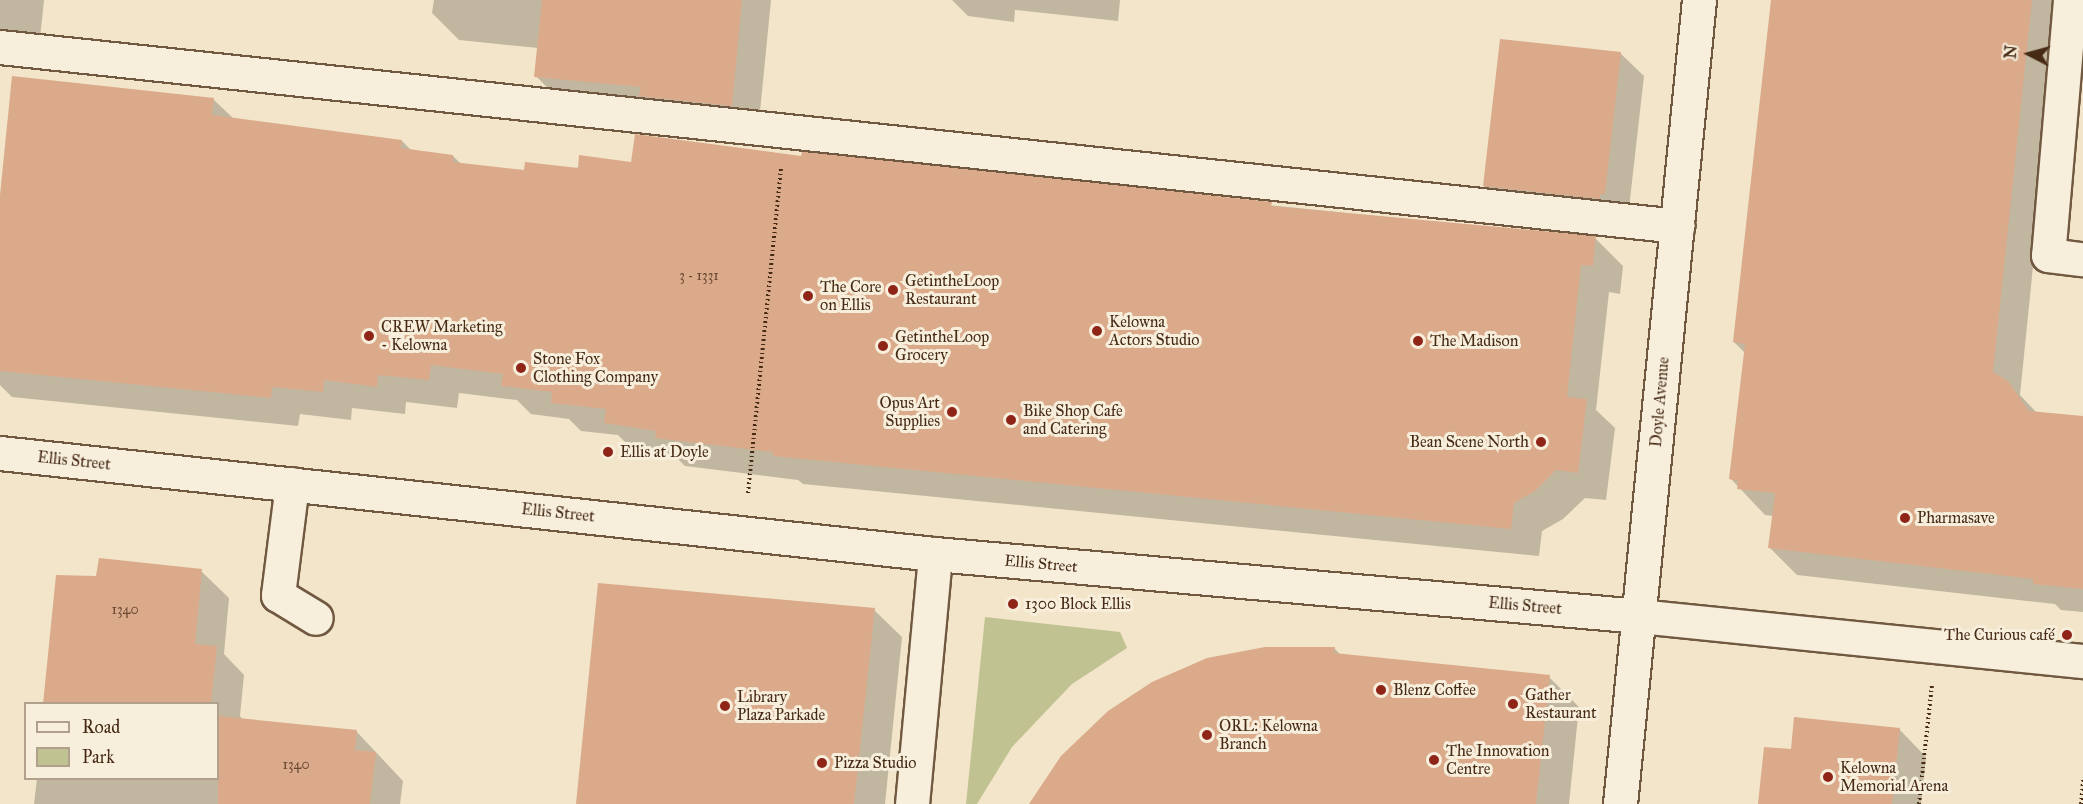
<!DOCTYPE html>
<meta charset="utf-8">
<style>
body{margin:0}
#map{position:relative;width:2083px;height:804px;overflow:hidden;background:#f2e5c9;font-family:"IM FELL Great Primer",serif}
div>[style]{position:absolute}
.green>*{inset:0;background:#c1c292}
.shadow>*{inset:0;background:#0003}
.building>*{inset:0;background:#daaa8b}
.path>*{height:4px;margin-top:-2px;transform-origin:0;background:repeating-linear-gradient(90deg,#462a14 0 1.5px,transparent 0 4.5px)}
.roads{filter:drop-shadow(2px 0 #715941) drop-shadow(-2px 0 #715941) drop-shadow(0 2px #715941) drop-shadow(0 -2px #715941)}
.minor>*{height:33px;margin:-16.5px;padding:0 16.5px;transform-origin:16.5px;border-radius:16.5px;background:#f7eedc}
.dots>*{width:16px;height:16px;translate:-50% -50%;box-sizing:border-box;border:3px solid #f7eedc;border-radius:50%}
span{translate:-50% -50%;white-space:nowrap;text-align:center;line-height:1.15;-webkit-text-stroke:6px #f7eedc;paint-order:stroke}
.number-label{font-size:14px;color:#6b4a32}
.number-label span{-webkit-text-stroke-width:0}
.poi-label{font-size:16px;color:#462a14}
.left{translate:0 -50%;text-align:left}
.right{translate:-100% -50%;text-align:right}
.street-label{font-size:16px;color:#462a14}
.legend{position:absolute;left:24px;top:702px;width:195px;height:78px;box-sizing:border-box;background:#f7eedc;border:2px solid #b0a08c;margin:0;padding:8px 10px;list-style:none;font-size:18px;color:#462a14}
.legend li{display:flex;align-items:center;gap:12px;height:30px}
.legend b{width:30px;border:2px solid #b0a08c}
.north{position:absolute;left:1999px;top:24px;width:60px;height:60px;-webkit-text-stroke:4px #f7eedc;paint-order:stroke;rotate:276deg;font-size:16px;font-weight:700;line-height:24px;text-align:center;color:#462a14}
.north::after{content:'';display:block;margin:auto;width:21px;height:27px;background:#462a14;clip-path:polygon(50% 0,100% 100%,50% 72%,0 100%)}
</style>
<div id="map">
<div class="green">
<div style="clip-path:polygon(985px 617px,1120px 632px,1127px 648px,1072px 684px,1012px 747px,977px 804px,966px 804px)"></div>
</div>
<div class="shadow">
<div style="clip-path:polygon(0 0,44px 0,39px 48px,0 44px)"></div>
<div style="clip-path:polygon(434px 0,771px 0,758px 132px,562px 103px,536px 76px,538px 48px,459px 40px,432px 13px)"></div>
<div style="clip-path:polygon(952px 0,1120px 0,1118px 21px,1015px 10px,1014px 22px,968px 16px)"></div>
<div style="clip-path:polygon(1772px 0,2060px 0,2020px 395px,2037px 413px,2083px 417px,2083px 612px,2061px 610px,2055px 604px,1797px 575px,1770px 548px,1774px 516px,1765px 515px,1731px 479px,1745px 353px,1734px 342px)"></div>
<div style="clip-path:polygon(1620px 53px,1644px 76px,1628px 217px,1507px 209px,1484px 186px)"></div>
<div style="clip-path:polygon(213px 99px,234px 119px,402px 141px,412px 151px,453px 156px,461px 164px,526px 172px,632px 163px,803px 158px,1595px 238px,1623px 266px,1620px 294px,1609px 292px,1596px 410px,1615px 428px,1606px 500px,1585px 498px,1563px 519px,1542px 531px,1539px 556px,803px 484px,798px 480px,685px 466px,676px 457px,634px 451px,618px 435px,581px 431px,569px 419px,531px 414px,517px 400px,459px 393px,457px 408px,406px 402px,405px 414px,352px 408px,351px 420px,300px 414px,298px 426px,12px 397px,0 385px,0 209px)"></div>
<div style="clip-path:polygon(201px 571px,229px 598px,224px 654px,244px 675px,240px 716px,243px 720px,356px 731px,403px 781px,400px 804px,34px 804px,37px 778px,218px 778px,218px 704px,44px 704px,97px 578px)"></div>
<div style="clip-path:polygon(874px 610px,902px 637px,885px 804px,577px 804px)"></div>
<div style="clip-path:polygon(1334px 648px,1341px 655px,1549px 677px,1579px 707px,1569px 804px,1031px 804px)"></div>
<div style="clip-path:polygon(1899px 729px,1926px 757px,1921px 804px,1760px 804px,1792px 751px)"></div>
</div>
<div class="building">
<div style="clip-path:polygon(542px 0,742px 0,732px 106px,639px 96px,641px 87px,534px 77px)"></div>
<div style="clip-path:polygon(1771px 0,2032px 0,1993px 372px,2008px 381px,2029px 411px,2083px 416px,2083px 589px,2033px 584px,2033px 579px,1768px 548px,1775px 493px,1737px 489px,1738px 481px,1729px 479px,1745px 344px,1733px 342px)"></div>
<div style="clip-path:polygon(1500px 39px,1621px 52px,1605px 194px,1600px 194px,1600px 199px,1483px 186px)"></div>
<div style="clip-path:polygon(12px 76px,214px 98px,212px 115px,402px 140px,401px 148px,453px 155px,453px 162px,524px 170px,525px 162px,578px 168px,579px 155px,631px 162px,635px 134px,801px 156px,802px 152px,811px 152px,1272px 202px,1271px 206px,1596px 236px,1593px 266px,1581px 265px,1567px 397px,1587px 399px,1578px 473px,1556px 470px,1535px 491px,1514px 503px,1511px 529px,773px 456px,773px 452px,655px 438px,656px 431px,604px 423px,606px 409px,551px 403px,552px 392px,501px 386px,503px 374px,431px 365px,429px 380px,378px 375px,377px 387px,324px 380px,323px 392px,272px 387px,271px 398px,0 371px,0 195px)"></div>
<div style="clip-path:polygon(99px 558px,202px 569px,195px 644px,217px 646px,211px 704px,43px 704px,56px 575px,96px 576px)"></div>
<div style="clip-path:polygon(598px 583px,875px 608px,854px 804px,576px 804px)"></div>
<div style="clip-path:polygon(1265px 647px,1335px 647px,1334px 653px,1550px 675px,1536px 804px,1029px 804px,1061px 756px,1108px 711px,1152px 682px,1207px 658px)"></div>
<div style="clip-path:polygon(218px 716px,357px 730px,355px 750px,376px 752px,370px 804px,218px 804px)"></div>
<div style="clip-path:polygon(1794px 717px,1900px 728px,1892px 804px,1758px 804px,1764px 747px,1791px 749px)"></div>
</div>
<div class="path">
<div style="left:748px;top:493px;width:326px;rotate:-84.2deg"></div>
<div style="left:1919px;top:804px;width:120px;rotate:-83.8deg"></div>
<div style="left:2081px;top:804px;width:24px;rotate:-85deg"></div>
</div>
<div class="roads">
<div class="minor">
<div style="left:2070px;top:0;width:256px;rotate:94.9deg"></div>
<div style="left:2048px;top:255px;width:35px;rotate:7deg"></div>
<div style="left:0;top:47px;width:1687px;rotate:6.09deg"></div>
<div style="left:0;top:453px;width:940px;rotate:6.17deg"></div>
<div style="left:935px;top:554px;width:707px;rotate:5.03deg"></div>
<div style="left:1639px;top:616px;width:446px;rotate:5.8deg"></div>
<div style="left:292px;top:484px;width:112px;rotate:97.2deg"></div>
<div style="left:278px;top:595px;width:44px;rotate:31.2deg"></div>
<div style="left:912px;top:804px;width:251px;rotate:-84.7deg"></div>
<div style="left:1620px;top:804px;width:808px;rotate:-84.39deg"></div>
</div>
</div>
<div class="dots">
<div style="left:893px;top:290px;background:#8f2418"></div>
<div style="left:808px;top:296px;background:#8f2418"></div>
<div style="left:1097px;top:331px;background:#8f2418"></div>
<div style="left:369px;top:336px;background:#8f2418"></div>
<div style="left:1418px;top:341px;background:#8f2418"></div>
<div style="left:883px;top:346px;background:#8f2418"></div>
<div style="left:521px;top:368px;background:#8f2418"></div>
<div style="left:952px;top:412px;background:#8f2418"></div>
<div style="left:1011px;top:420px;background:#8f2418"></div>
<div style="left:1541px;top:442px;background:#8f2418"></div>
<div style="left:608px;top:452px;background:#8f2418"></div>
<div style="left:1905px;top:518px;background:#8f2418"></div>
<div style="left:1013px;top:604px;background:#8f2418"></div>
<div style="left:2067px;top:635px;background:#8f2418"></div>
<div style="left:1381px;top:690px;background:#8f2418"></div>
<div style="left:1513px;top:704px;background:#8f2418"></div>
<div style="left:725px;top:706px;background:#8f2418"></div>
<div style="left:1207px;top:735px;background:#8f2418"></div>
<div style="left:1434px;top:760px;background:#8f2418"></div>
<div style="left:822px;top:763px;background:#8f2418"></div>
<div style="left:1828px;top:777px;background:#8f2418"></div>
</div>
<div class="number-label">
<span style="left:699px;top:276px">3 - 1331</span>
<span style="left:125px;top:610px">1340</span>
<span style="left:296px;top:765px">1340</span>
</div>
<div class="poi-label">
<span class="left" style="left:905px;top:290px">GetintheLoop<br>Restaurant</span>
<span class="left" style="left:820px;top:296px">The Core<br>on Ellis</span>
<span class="left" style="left:1109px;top:331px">Kelowna<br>Actors Studio</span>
<span class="left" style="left:381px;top:336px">CREW Marketing<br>- Kelowna</span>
<span class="left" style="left:895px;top:346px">GetintheLoop<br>Grocery</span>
<span class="left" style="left:1430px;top:341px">The Madison</span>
<span class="left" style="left:533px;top:368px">Stone Fox<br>Clothing Company</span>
<span class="right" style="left:940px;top:412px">Opus Art<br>Supplies</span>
<span class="left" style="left:1023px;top:420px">Bike Shop Cafe<br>and Catering</span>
<span class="right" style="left:1529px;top:442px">Bean Scene North</span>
<span class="left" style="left:620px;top:452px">Ellis at Doyle</span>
<span class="left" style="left:1917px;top:518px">Pharmasave</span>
<span class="left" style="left:1025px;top:604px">1300 Block Ellis</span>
<span class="right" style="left:2055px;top:635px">The Curious café</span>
<span class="left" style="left:1393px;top:690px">Blenz Coffee</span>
<span class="left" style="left:1525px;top:704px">Gather<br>Restaurant</span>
<span class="left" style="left:737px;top:706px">Library<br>Plaza Parkade</span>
<span class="left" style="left:1219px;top:735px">ORL: Kelowna<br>Branch</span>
<span class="left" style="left:1446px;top:760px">The Innovation<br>Centre</span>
<span class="left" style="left:834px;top:763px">Pizza Studio</span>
<span class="left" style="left:1840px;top:777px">Kelowna<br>Memorial Arena</span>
</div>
<div class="street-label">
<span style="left:1660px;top:402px;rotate:-85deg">Doyle Avenue</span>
<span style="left:74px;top:461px;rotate:6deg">Ellis Street</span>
<span style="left:558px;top:513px;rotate:6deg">Ellis Street</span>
<span style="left:1041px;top:564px;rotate:5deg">Ellis Street</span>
<span style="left:1525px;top:606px;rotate:5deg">Ellis Street</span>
</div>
<ul class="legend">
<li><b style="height:8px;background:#f7eedc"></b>Road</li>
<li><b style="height:16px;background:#c1c292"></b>Park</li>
</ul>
<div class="north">N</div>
</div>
